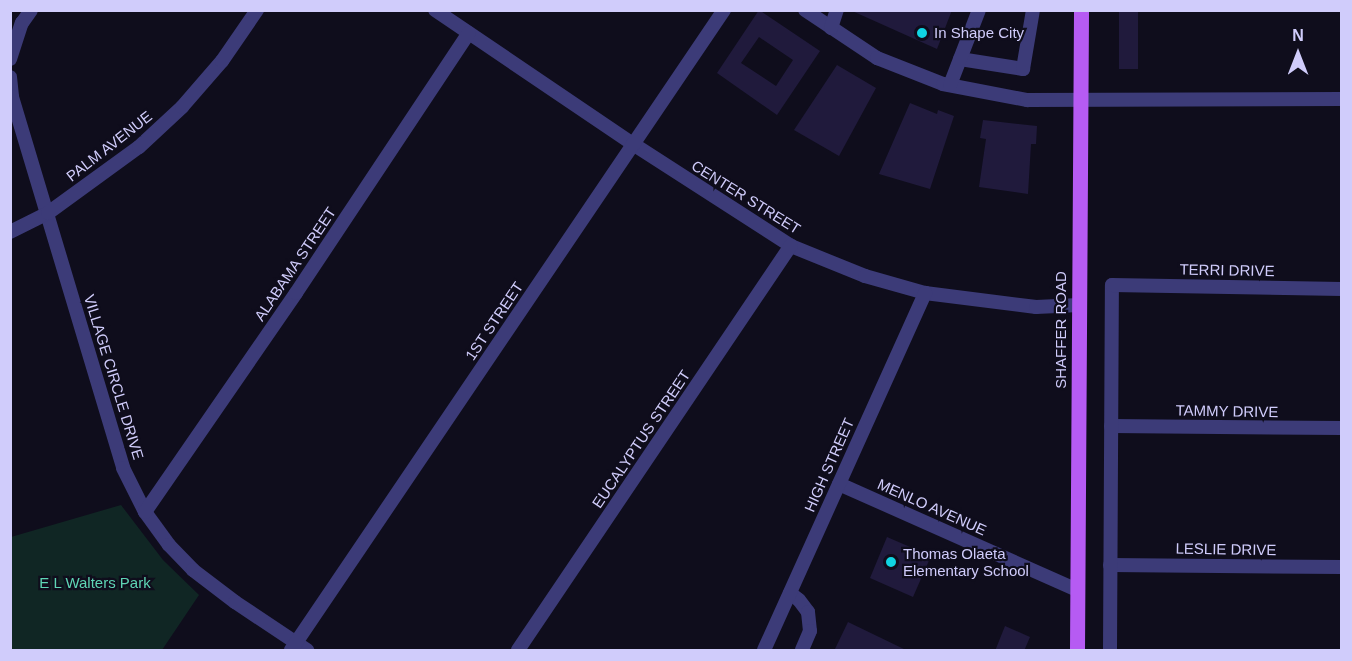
<!DOCTYPE html>
<style>
body{margin:0}
#map{position:relative;width:1352px;height:661px;overflow:hidden;background:#0f0d1c;font-family:Helvetica,sans-serif}
div>[style]{position:absolute}
.green>*{inset:0;background:#102624}
.building>*{inset:0;background:#201a3c}
.minor>*{height:14px;margin:-7px;padding:0 7px;transform-origin:7px;border-radius:7px;background:#3c3b78}
.major>*{height:15px;margin:-7.5px;padding:0 7.5px;transform-origin:7.5px;border-radius:7.5px;background:#b65bf3}
.dots>*{width:16px;height:16px;translate:-50% -50%;box-sizing:border-box;border:3px solid #0f0d1c;border-radius:50%}
span{translate:-50% -50%;white-space:nowrap;text-align:center;line-height:1.15;-webkit-text-stroke:4.5px #0f0d1c;paint-order:stroke}
.poi-label{font-size:15px;color:#d0ccfb}
.left{translate:0 -50%;text-align:left}
.street-label{font-size:15px;color:#d0ccfb}
.park-label{font-size:15px;color:#5ed5b4}
.frame{position:absolute;inset:0;border:12px solid #d0ccfb;pointer-events:none}
.north{position:absolute;left:1268px;top:24px;width:60px;height:60px;-webkit-text-stroke:4px #0f0d1c;paint-order:stroke;rotate:0deg;font-size:16px;font-weight:700;line-height:24px;text-align:center;color:#d0ccfb}
.north::after{content:'';display:block;margin:auto;width:21px;height:27px;background:#d0ccfb;clip-path:polygon(50% 0,100% 100%,50% 72%,0 100%)}
</style>
<div id="map">
<div class="green">
<div style="clip-path:polygon(121px 505px,163px 560px,199px 595px,162px 650px,11px 650px,11px 537px)"></div>
</div>
<div class="building">
<div style="clip-path:polygon(evenodd,759px 10px,820px 51px,777px 115px,717px 73px,759px 10px,759px 37px,793px 60px,776px 86px,741px 63px,759px 37px)"></div>
<div style="clip-path:polygon(850px 10px,952px 10px,937px 49px)"></div>
<div style="clip-path:polygon(1119px 10px,1138px 10px,1138px 69px,1119px 69px)"></div>
<div style="clip-path:polygon(837px 65px,876px 88px,839px 156px,794px 130px)"></div>
<div style="clip-path:polygon(910px 103px,937px 114px,938px 110px,954px 116px,930px 189px,879px 174px)"></div>
<div style="clip-path:polygon(983px 120px,1037px 126px,1036px 144px,1031px 144px,1028px 194px,979px 187px,986px 139px,980px 138px)"></div>
<div style="clip-path:polygon(887px 537px,931px 556px,913px 597px,870px 578px)"></div>
<div style="clip-path:polygon(848px 622px,908px 651px,834px 651px)"></div>
<div style="clip-path:polygon(1005px 626px,1030px 637px,1024px 651px,995px 651px)"></div>
</div>
<div class="minor">
<div style="left:435px;top:10px;width:239px;rotate:34.1deg"></div>
<div style="left:633px;top:144px;width:188px;rotate:32.8deg"></div>
<div style="left:791px;top:246px;width:80px;rotate:22.1deg"></div>
<div style="left:865px;top:276px;width:62px;rotate:15.8deg"></div>
<div style="left:925px;top:293px;width:112px;rotate:7.2deg"></div>
<div style="left:1036px;top:307px;width:43px;rotate:-2.7deg"></div>
<div style="left:805px;top:10px;width:87px;rotate:33.7deg"></div>
<div style="left:877px;top:58px;width:71px;rotate:21.5deg"></div>
<div style="left:943px;top:84px;width:86px;rotate:10.8deg"></div>
<div style="left:1027px;top:100px;width:315px;rotate:-0.2deg"></div>
<div style="left:831px;top:28px;width:19px;rotate:-72deg"></div>
<div style="left:10px;top:59px;width:38px;rotate:-72deg"></div>
<div style="left:22px;top:23px;width:16px;rotate:-55deg"></div>
<div style="left:960px;top:59px;width:64px;rotate:9deg"></div>
<div style="left:1023px;top:69px;width:60px;rotate:-80.4deg"></div>
<div style="left:10px;top:77px;width:20px;rotate:84deg"></div>
<div style="left:12px;top:97px;width:387px;rotate:73.3deg"></div>
<div style="left:123px;top:468px;width:49px;rotate:63.4deg"></div>
<div style="left:145px;top:512px;width:41px;rotate:54deg"></div>
<div style="left:169px;top:545px;width:35px;rotate:46deg"></div>
<div style="left:193px;top:570px;width:53px;rotate:37.3deg"></div>
<div style="left:235px;top:602px;width:87px;rotate:33.7deg"></div>
<div style="left:950px;top:85px;width:80px;rotate:-68.9deg"></div>
<div style="left:10px;top:232px;width:42px;rotate:-26.6deg"></div>
<div style="left:48px;top:213px;width:112px;rotate:-36deg"></div>
<div style="left:139px;top:147px;width:59px;rotate:-42.9deg"></div>
<div style="left:182px;top:107px;width:61px;rotate:-49deg"></div>
<div style="left:222px;top:61px;width:62px;rotate:-55.5deg"></div>
<div style="left:1111px;top:426px;width:231px;rotate:0.5deg"></div>
<div style="left:839px;top:484px;width:261px;rotate:24deg"></div>
<div style="left:145px;top:512px;width:266px;rotate:-55.4deg"></div>
<div style="left:296px;top:293px;width:312px;rotate:-56.4deg"></div>
<div style="left:1110px;top:565px;width:232px;rotate:0.5deg"></div>
<div style="left:790px;top:593px;width:11px;rotate:38deg"></div>
<div style="left:799px;top:600px;width:15px;rotate:53deg"></div>
<div style="left:808px;top:612px;width:19px;rotate:84deg"></div>
<div style="left:810px;top:631px;width:21px;rotate:113deg"></div>
<div style="left:291px;top:650px;width:773px;rotate:-55.92deg"></div>
<div style="left:518px;top:650px;width:488px;rotate:-56deg"></div>
<div style="left:764px;top:650px;width:392px;rotate:-65.7deg"></div>
<div style="left:1110px;top:650px;width:365px;rotate:-89.7deg"></div>
<div style="left:1112px;top:285px;width:230px;rotate:1deg"></div>
</div>
<div class="major">
<div style="left:1077px;top:650px;width:640px;rotate:-89.64deg"></div>
</div>
<div class="dots">
<div style="left:922px;top:33px;background:#10d4e3"></div>
<div style="left:891px;top:562px;background:#10d4e3"></div>
</div>
<div class="poi-label">
<span class="left" style="left:934px;top:33px">In Shape City</span>
<span class="left" style="left:903px;top:562px">Thomas Olaeta<br>Elementary School</span>
</div>
<div class="street-label">
<span style="left:109px;top:146px;rotate:-38deg">PALM AVENUE</span>
<span style="left:746px;top:197px;rotate:32deg">CENTER STREET</span>
<span style="left:295px;top:264px;rotate:-56deg">ALABAMA STREET</span>
<span style="left:1227px;top:270px;rotate:1deg">TERRI DRIVE</span>
<span style="left:494px;top:321px;rotate:-56deg">1ST STREET</span>
<span style="left:1061px;top:330px;rotate:-90deg">SHAFFER ROAD</span>
<span style="left:114px;top:377px;rotate:73deg">VILLAGE CIRCLE DRIVE</span>
<span style="left:1227px;top:411px;rotate:1deg">TAMMY DRIVE</span>
<span style="left:641px;top:439px;rotate:-56deg">EUCALYPTUS STREET</span>
<span style="left:829px;top:465px;rotate:-66deg">HIGH STREET</span>
<span style="left:932px;top:507px;rotate:24deg">MENLO AVENUE</span>
<span style="left:1226px;top:549px;rotate:1deg">LESLIE DRIVE</span>
</div>
<div class="park-label">
<span style="left:95px;top:583px">E L Walters Park</span>
</div>
<div class="frame"></div>
<div class="north">N</div>
</div>
